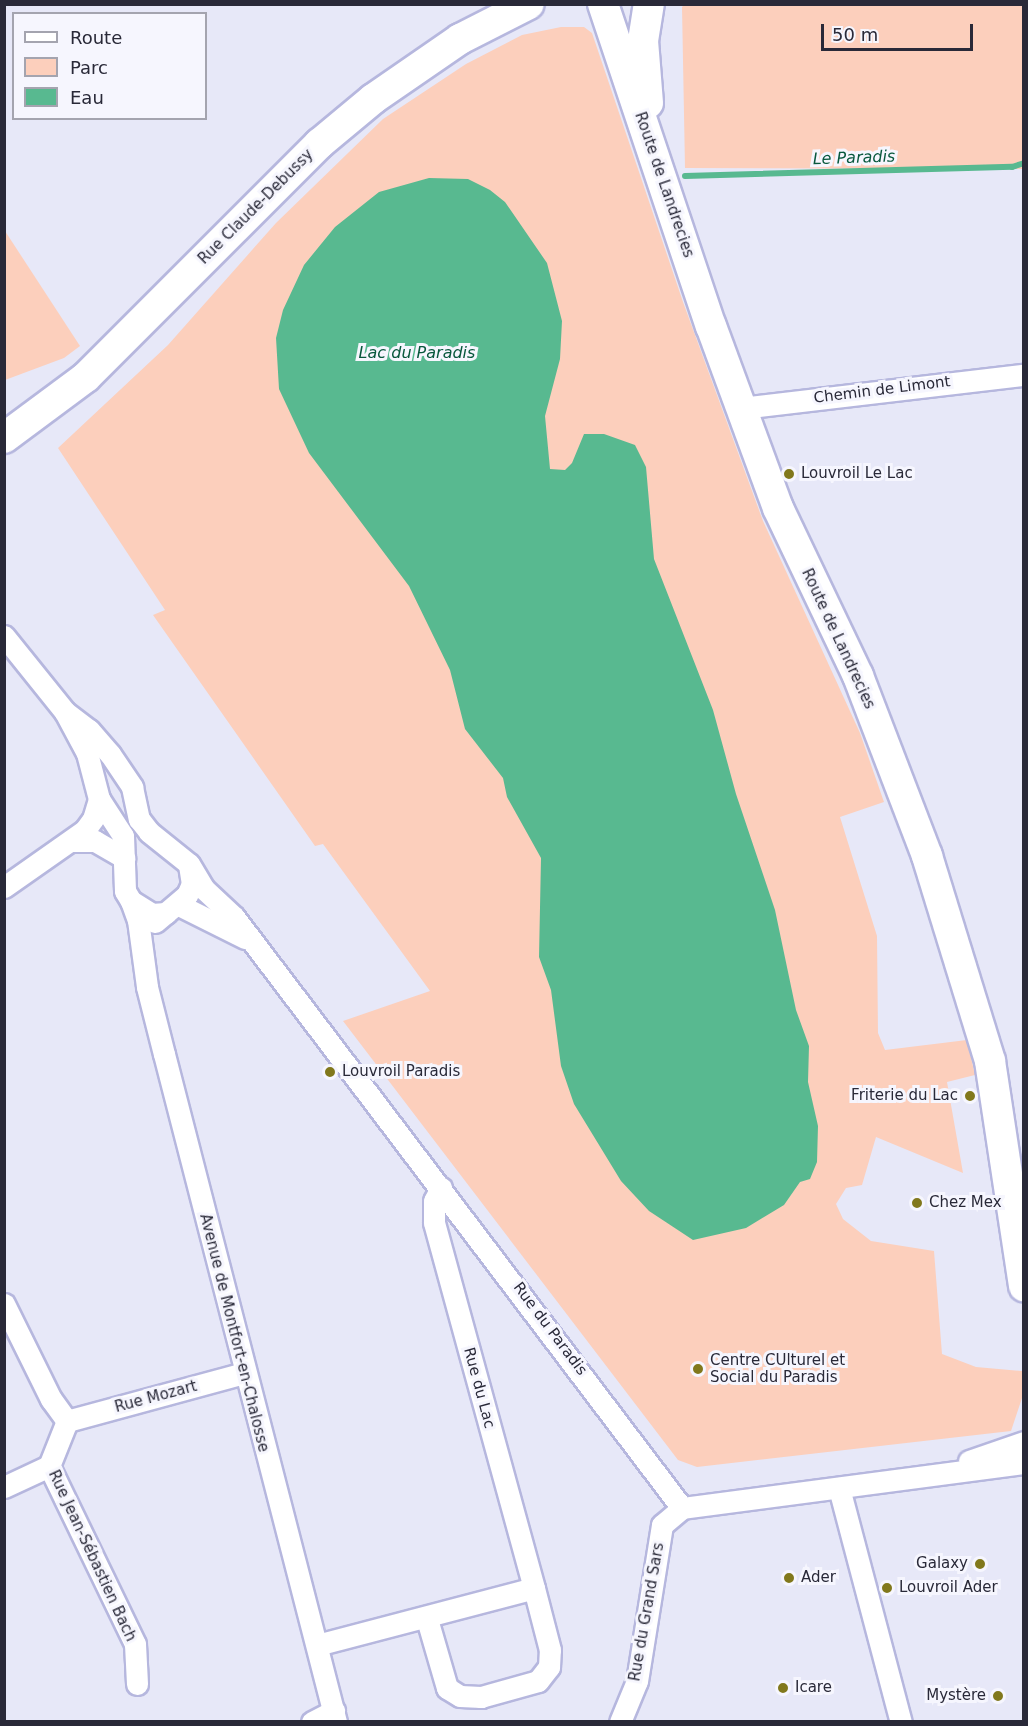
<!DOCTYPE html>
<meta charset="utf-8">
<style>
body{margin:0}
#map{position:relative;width:1028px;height:1726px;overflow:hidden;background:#e7e8f8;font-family:"DejaVu Sans",sans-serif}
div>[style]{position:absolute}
.green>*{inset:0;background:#fccfbc}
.water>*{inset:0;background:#58b990}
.stream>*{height:6px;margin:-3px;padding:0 3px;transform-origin:3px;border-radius:3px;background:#58b990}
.roads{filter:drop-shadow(2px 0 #b6b7de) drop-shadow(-2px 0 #b6b7de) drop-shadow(0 2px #b6b7de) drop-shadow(0 -2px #b6b7de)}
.street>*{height:21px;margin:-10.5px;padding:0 10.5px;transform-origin:10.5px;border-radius:10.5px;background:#fff}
.secondary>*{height:30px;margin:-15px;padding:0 15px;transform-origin:15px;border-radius:15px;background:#fff}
.dots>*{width:16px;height:16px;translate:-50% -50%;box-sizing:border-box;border:3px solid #f6f6fe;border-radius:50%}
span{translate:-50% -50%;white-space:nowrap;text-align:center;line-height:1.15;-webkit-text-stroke:6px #f6f6fe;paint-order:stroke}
.street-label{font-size:15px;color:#292938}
.poi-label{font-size:15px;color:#292938}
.left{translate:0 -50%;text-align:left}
.right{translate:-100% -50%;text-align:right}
.water-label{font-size:16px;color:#08583d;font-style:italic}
.frame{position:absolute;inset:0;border:6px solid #292938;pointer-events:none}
.legend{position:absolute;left:12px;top:12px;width:195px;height:108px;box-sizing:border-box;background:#f6f6fe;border:2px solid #a4a4af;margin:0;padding:8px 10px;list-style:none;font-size:18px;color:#292938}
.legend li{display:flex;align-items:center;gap:12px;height:30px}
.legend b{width:30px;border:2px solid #a4a4af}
.scale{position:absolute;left:821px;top:24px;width:152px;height:27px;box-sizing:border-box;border:3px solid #292938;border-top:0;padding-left:8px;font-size:18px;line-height:21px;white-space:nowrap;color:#292938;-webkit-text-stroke:4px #f6f6fe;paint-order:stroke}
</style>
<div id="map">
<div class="green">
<div style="clip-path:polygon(685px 4px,1023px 5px,1023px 169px,685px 168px,682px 7px)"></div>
<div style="clip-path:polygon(561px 27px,584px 27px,592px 33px,683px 302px,763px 521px,860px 733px,884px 802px,840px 817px,877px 936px,878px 1033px,885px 1050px,967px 1040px,975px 1075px,947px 1082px,963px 1173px,876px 1137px,862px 1185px,846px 1188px,836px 1204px,843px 1219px,871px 1241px,934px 1251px,942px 1354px,976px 1367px,1022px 1371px,1023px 1395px,1011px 1431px,697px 1467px,678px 1460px,343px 1021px,430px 991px,323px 844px,315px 846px,153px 615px,165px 610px,58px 448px,168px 345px,276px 223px,383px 119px,466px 64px,522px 35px)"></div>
<div style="clip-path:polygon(5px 231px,80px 346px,64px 358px,5px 380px)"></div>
</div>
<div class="water">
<div style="clip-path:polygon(429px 178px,468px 179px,490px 190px,505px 202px,547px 263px,562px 321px,560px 359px,545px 416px,550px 469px,565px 470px,572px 463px,584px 434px,604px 434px,635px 445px,646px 467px,654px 559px,713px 710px,736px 794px,775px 910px,796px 1010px,809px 1046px,808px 1082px,818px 1126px,817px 1162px,810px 1179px,800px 1182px,784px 1205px,746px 1228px,693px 1240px,649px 1211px,621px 1181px,574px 1104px,561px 1066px,551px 990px,539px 957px,541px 858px,507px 797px,503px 778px,465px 729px,450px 670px,409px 586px,309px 453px,279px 389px,276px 338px,283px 310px,304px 265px,335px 227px,379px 192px)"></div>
</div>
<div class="stream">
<div style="left:685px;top:176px;width:327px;rotate:-1.6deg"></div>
<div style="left:1012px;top:167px;width:13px;rotate:-18deg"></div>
</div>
<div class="roads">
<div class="street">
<div style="left:741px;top:408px;width:285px;rotate:-6.7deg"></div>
<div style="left:4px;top:636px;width:97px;rotate:51.2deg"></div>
<div style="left:65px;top:712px;width:47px;rotate:61.8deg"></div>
<div style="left:87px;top:753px;width:48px;rotate:75.4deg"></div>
<div style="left:99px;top:799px;width:44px;rotate:57deg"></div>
<div style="left:123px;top:836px;width:55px;rotate:87.9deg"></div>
<div style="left:125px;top:891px;width:12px;rotate:59deg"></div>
<div style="left:131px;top:901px;width:25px;rotate:32deg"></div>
<div style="left:152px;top:914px;width:14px;rotate:-4deg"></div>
<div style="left:65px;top:712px;width:30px;rotate:37deg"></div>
<div style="left:89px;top:730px;width:32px;rotate:49deg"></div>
<div style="left:110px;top:754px;width:40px;rotate:56deg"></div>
<div style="left:132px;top:787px;width:33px;rotate:78deg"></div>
<div style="left:139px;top:819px;width:16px;rotate:52deg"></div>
<div style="left:149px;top:832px;width:51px;rotate:38.7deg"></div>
<div style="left:189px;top:864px;width:29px;rotate:59deg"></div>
<div style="left:204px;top:889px;width:41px;rotate:43deg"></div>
<div style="left:234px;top:917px;width:742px;rotate:52.84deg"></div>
<div style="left:73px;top:841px;width:22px"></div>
<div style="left:95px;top:841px;width:34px;rotate:30deg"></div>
<div style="left:4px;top:887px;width:99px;rotate:-35.1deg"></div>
<div style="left:85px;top:830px;width:14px;rotate:-54deg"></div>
<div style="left:93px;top:819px;width:21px;rotate:-73deg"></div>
<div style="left:131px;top:901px;width:20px;rotate:70deg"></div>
<div style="left:138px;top:920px;width:68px;rotate:82.3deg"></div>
<div style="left:147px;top:987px;width:69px;rotate:75.8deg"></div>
<div style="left:164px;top:1054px;width:690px;rotate:75.56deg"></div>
<div style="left:179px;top:905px;width:74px;rotate:26.6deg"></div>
<div style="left:155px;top:922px;width:42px;rotate:-40.2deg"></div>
<div style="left:187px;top:895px;width:12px;rotate:-66deg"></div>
<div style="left:192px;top:884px;width:19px;rotate:-99deg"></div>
<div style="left:4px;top:1304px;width:106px;rotate:63.7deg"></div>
<div style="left:51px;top:1399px;width:27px;rotate:54deg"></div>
<div style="left:67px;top:1421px;width:48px;rotate:111.8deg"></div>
<div style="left:49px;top:1466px;width:198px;rotate:64.2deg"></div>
<div style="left:135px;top:1644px;width:40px;rotate:87.1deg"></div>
<div style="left:67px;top:1421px;width:183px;rotate:-15.2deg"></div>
<div style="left:969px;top:1461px;width:58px;rotate:-19.1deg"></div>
<div style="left:4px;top:1487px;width:50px;rotate:-25deg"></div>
<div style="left:839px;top:1488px;width:242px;rotate:75.2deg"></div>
<div style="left:682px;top:1508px;width:345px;rotate:-7.5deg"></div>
<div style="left:427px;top:1619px;width:72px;rotate:73.8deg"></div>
<div style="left:447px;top:1688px;width:15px;rotate:32deg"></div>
<div style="left:460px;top:1696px;width:21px;rotate:3deg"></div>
<div style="left:481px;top:1697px;width:59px;rotate:-15.7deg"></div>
<div style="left:538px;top:1681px;width:18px;rotate:-52deg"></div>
<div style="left:549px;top:1667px;width:17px;rotate:-87deg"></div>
<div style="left:550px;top:1650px;width:64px;rotate:-104.5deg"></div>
<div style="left:534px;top:1588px;width:379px;rotate:-105.3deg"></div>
<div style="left:434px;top:1222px;width:21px;rotate:-90deg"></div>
<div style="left:434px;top:1201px;width:15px;rotate:-62deg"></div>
<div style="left:317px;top:1645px;width:224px;rotate:-14.7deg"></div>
<div style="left:312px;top:1722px;width:25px;rotate:-27deg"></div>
<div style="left:620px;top:1722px;width:44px;rotate:-67.5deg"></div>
<div style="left:637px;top:1681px;width:158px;rotate:-80.9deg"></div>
<div style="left:662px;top:1525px;width:26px;rotate:-40deg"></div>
</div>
<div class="secondary">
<div style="left:603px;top:4px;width:340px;rotate:71.5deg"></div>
<div style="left:711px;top:326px;width:194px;rotate:69.8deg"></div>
<div style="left:778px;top:508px;width:186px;rotate:64.5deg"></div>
<div style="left:858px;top:676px;width:193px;rotate:69deg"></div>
<div style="left:927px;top:856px;width:214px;rotate:72.9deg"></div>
<div style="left:990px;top:1061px;width:228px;rotate:81.4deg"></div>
<div style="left:648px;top:103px;width:62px;rotate:-94.6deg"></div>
<div style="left:643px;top:41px;width:37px;rotate:-81deg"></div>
<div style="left:4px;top:438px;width:102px;rotate:-36.6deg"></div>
<div style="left:86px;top:377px;width:330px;rotate:-45deg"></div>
<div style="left:319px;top:144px;width:70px;rotate:-39.8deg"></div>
<div style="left:373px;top:99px;width:106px;rotate:-34.6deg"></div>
<div style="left:460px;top:39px;width:77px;rotate:-26.9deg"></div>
</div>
</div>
<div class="dots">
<div style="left:789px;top:474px;background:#81781c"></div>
<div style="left:330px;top:1072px;background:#81781c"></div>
<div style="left:970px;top:1096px;background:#81781c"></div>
<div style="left:917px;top:1203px;background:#81781c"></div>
<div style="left:698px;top:1369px;background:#81781c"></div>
<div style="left:980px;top:1564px;background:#81781c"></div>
<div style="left:789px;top:1578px;background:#81781c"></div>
<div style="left:887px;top:1588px;background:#81781c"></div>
<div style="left:783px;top:1688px;background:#81781c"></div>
<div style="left:998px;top:1696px;background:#81781c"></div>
</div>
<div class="street-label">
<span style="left:664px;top:185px;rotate:71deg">Route de Landrecies</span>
<span style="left:256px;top:207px;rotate:-45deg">Rue Claude-Debussy</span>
<span style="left:882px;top:390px;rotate:-7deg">Chemin de Limont</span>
<span style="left:838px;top:639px;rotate:65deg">Route de Landrecies</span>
<span style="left:550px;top:1329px;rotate:53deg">Rue du Paradis</span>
<span style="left:234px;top:1333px;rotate:76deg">Avenue de Montfort-en-Chalosse</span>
<span style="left:479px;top:1388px;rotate:75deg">Rue du Lac</span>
<span style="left:156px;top:1397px;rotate:-15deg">Rue Mozart</span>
<span style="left:92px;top:1556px;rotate:65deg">Rue Jean-Sébastien Bach</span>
<span style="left:647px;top:1612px;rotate:-80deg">Rue du Grand Sars</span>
</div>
<div class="poi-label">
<span class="left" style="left:801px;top:474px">Louvroil Le Lac</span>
<span class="left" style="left:342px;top:1072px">Louvroil Paradis</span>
<span class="right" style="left:958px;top:1096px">Friterie du Lac</span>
<span class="left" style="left:929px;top:1203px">Chez Mex</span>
<span class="left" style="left:710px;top:1369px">Centre CUlturel et<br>Social du Paradis</span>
<span class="right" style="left:968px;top:1564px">Galaxy</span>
<span class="left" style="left:801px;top:1578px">Ader</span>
<span class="left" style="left:899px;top:1588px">Louvroil Ader</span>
<span class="left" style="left:795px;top:1688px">Icare</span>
<span class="right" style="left:986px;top:1696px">Mystère</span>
</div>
<div class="water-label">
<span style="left:854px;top:158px;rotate:-2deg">Le Paradis</span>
<span style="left:417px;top:353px">Lac du Paradis</span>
</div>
<div class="frame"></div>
<ul class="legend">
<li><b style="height:8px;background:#fff"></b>Route</li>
<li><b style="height:16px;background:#fccfbc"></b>Parc</li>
<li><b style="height:16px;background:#58b990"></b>Eau</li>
</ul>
<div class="scale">50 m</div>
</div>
